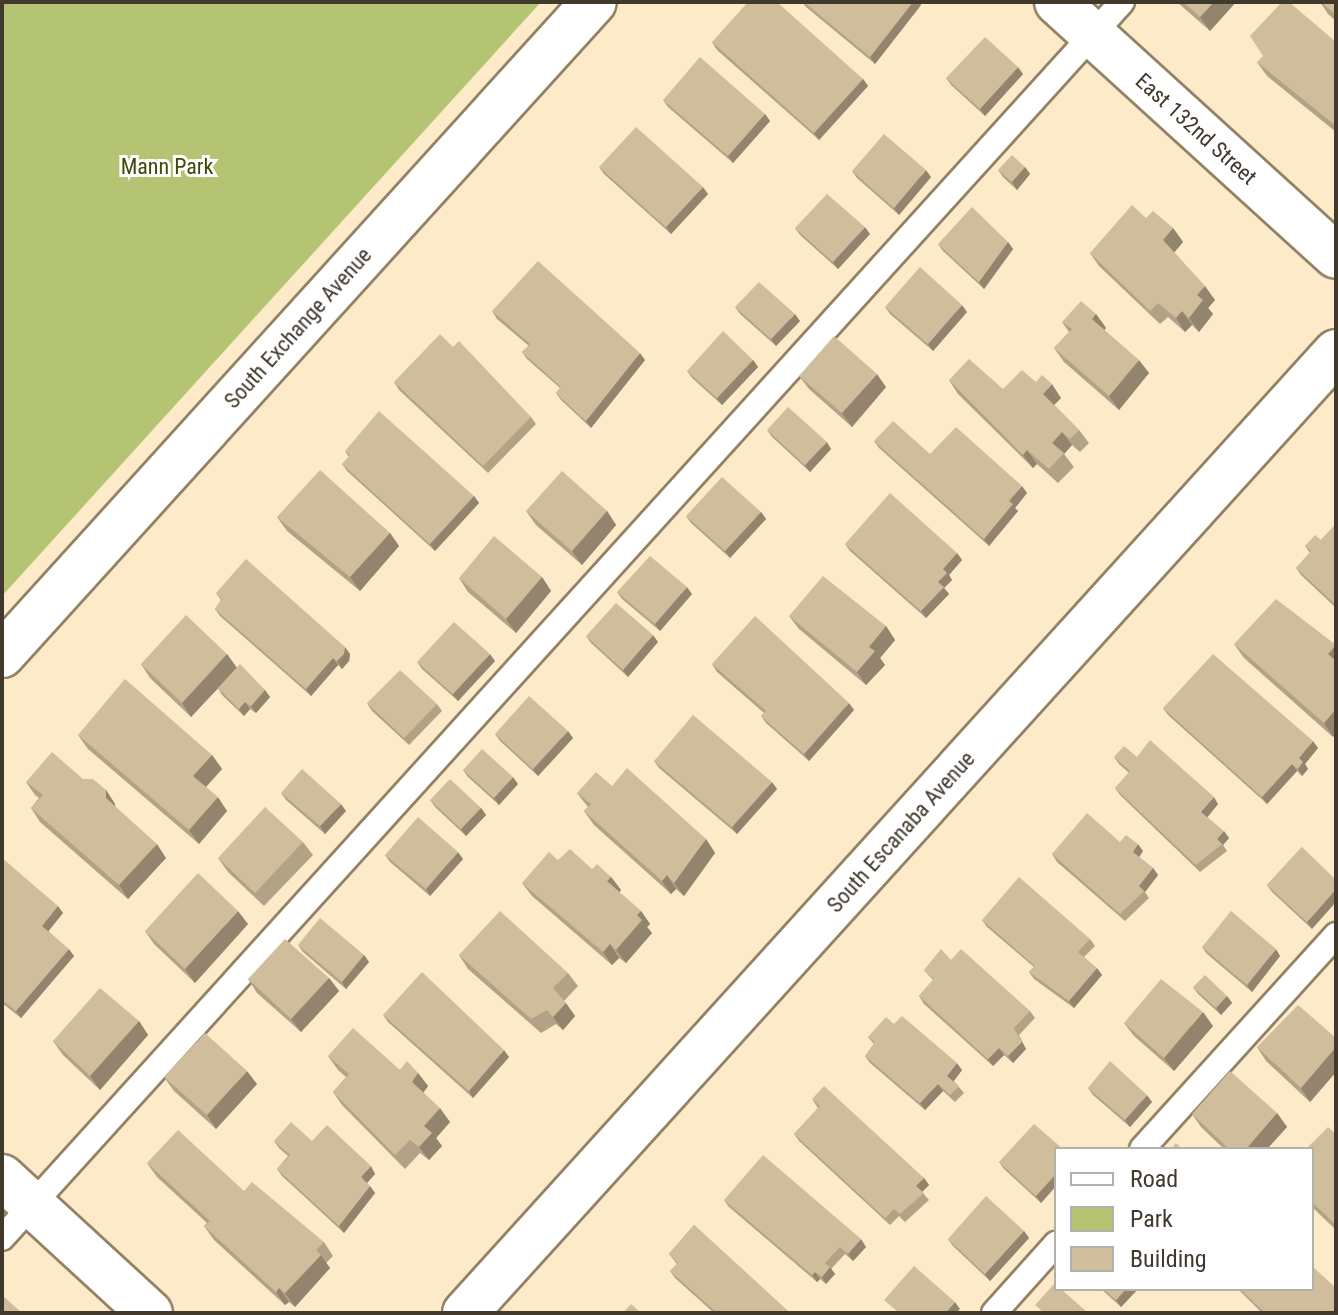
<!DOCTYPE html>
<style>
body{margin:0}
#map{position:relative;width:1338px;height:1315px;overflow:hidden;background:#fdeac8;font-family:"Roboto Condensed",sans-serif}
div>[style]{position:absolute}
.green>*{inset:0;background:#b4c472}
.roads{filter:drop-shadow(2px 0 #938263) drop-shadow(-2px 0 #938263) drop-shadow(0 2px #938263) drop-shadow(0 -2px #938263)}
.lane>*{height:24px;margin:-12px;padding:0 12px;transform-origin:12px;border-radius:12px;background:#fff}
.street>*{height:44px;margin:-22px;padding:0 22px;transform-origin:22px;border-radius:22px;background:#fff}
.wall>*{inset:0;background:#b3a386}
.shaded-wall>*{inset:0;background:#92846d}
.building>*{inset:0;background:#d0bd9c}
span{translate:-50% -50%;white-space:nowrap;text-align:center;line-height:1.15;-webkit-text-stroke:6px #fff;paint-order:stroke}
.street-label{font-size:22px;color:#41392c}
.park-label{font-size:22px;color:#404a06}
.frame{position:absolute;inset:0;border:4px solid #41392c;pointer-events:none}
.legend{position:absolute;left:1054px;top:1147px;width:260px;height:144px;box-sizing:border-box;background:#fff;border:2px solid #b3b0ab;margin:0;padding:10px 14px;list-style:none;font-size:24px;color:#41392c}
.legend li{display:flex;align-items:center;gap:16px;height:40px}
.legend b{width:40px;border:2px solid #b3b0ab}
</style>
<div id="map">
<div class="green">
<div style="clip-path:polygon(2px 2px,541px 2px,2px 596px)"></div>
</div>
<div class="roads">
<div class="lane">
<div style="left:1142px;top:1149px;width:289px;rotate:-47.8deg"></div>
<div style="left:2px;top:1238px;width:1668px;rotate:-47.82deg"></div>
<div style="left:994px;top:1313px;width:93px;rotate:-48.1deg"></div>
</div>
<div class="street">
<div style="left:1057px;top:2px;width:377px;rotate:42.3deg"></div>
<div style="left:2px;top:655px;width:881px;rotate:-47.81deg"></div>
<div style="left:2px;top:1177px;width:201px;rotate:42.6deg"></div>
<div style="left:465px;top:1313px;width:1297px;rotate:-47.81deg"></div>
</div>
</div>
<div class="wall">
<div style="clip-path:polygon(802px 2px,919px 2px,921px 5px,875px 64px,806px 7px)"></div>
<div style="clip-path:polygon(1177px 2px,1236px 2px,1210px 31px)"></div>
<div style="clip-path:polygon(1320px 2px,1336px 2px,1336px 21px,1328px 14px)"></div>
<div style="clip-path:polygon(712px 42px,863px 79px,868px 86px,819px 140px,717px 50px)"></div>
<div style="clip-path:polygon(1336px 42px,1336px 132px,1267px 76px,1257px 62px)"></div>
<div style="clip-path:polygon(1023px 74px,985px 116px,951px 85px,946px 78px)"></div>
<div style="clip-path:polygon(663px 100px,765px 114px,770px 121px,733px 163px,668px 107px)"></div>
<div style="clip-path:polygon(599px 167px,708px 194px,671px 234px,604px 174px)"></div>
<div style="clip-path:polygon(1025px 167px,1030px 174px,1017px 190px,1003px 177px,998px 170px)"></div>
<div style="clip-path:polygon(852px 171px,931px 177px,899px 215px,857px 178px)"></div>
<div style="clip-path:polygon(1146px 218px,1173px 228px,1183px 242px,1174px 252px,1215px 300px,1208px 308px,1213px 314px,1199px 332px,1192px 325px,1185px 332px,1168px 317px,1160px 324px,1099px 266px,1090px 253px)"></div>
<div style="clip-path:polygon(795px 228px,870px 234px,838px 269px,800px 235px)"></div>
<div style="clip-path:polygon(1008px 242px,1013px 249px,984px 289px,943px 251px,938px 244px)"></div>
<div style="clip-path:polygon(735px 307px,800px 321px,776px 346px,740px 314px)"></div>
<div style="clip-path:polygon(885px 307px,967px 312px,933px 351px,890px 314px)"></div>
<div style="clip-path:polygon(492px 311px,645px 360px,591px 428px,561px 400px,556px 393px,560px 388px,527px 359px,522px 352px,529px 346px,497px 319px)"></div>
<div style="clip-path:polygon(1096px 314px,1106px 328px,1104px 330px,1149px 373px,1119px 410px,1064px 362px,1054px 348px,1069px 332px,1062px 322px)"></div>
<div style="clip-path:polygon(753px 360px,758px 367px,722px 405px,692px 378px,687px 371px)"></div>
<div style="clip-path:polygon(799px 376px,886px 387px,852px 427px,809px 389px)"></div>
<div style="clip-path:polygon(949px 380px,1003px 389px,1036px 382px,1061px 398px,1054px 405px,1079px 430px,1089px 443px,1080px 452px,1072px 445px,1064px 454px,1074px 467px,1058px 483px,1037px 464px,1033px 468px,958px 394px)"></div>
<div style="clip-path:polygon(394px 382px,531px 417px,536px 424px,488px 473px,399px 390px)"></div>
<div style="clip-path:polygon(767px 430px,831px 449px,810px 472px,772px 437px)"></div>
<div style="clip-path:polygon(874px 441px,930px 454px,1027px 493px,1015px 508px,1018px 511px,989px 546px,879px 448px)"></div>
<div style="clip-path:polygon(345px 451px,474px 496px,479px 503px,435px 551px,347px 471px,342px 464px,349px 457px)"></div>
<div style="clip-path:polygon(526px 511px,607px 511px,616px 525px,582px 565px,536px 525px)"></div>
<div style="clip-path:polygon(761px 512px,766px 519px,730px 558px,691px 523px,686px 516px)"></div>
<div style="clip-path:polygon(277px 517px,390px 533px,399px 546px,360px 591px,287px 531px)"></div>
<div style="clip-path:polygon(1336px 524px,1336px 608px,1301px 575px,1296px 568px,1310px 553px,1305px 546px,1321px 540px)"></div>
<div style="clip-path:polygon(845px 544px,957px 553px,962px 560px,949px 575px,952px 580px,944px 588px,949px 594px,926px 618px,850px 551px)"></div>
<div style="clip-path:polygon(542px 577px,551px 591px,516px 633px,468px 592px,459px 578px)"></div>
<div style="clip-path:polygon(617px 592px,692px 594px,660px 631px,622px 599px)"></div>
<div style="clip-path:polygon(216px 593px,350px 654px,349px 661px,342px 669px,338px 665px,311px 696px,220px 616px,215px 609px,221px 600px)"></div>
<div style="clip-path:polygon(789px 616px,886px 626px,895px 640px,880px 658px,885px 665px,866px 685px,799px 629px)"></div>
<div style="clip-path:polygon(586px 636px,658px 642px,628px 677px,591px 643px)"></div>
<div style="clip-path:polygon(1234px 644px,1336px 645px,1333px 737px,1244px 658px)"></div>
<div style="clip-path:polygon(227px 654px,237px 668px,265px 690px,270px 697px,256px 713px,250px 709px,244px 716px,222px 695px,218px 688px,191px 717px,150px 678px,141px 664px)"></div>
<div style="clip-path:polygon(495px 661px,458px 701px,422px 669px,417px 662px)"></div>
<div style="clip-path:polygon(712px 664px,854px 710px,809px 761px,766px 723px,761px 716px,764px 713px,717px 672px)"></div>
<div style="clip-path:polygon(367px 703px,437px 704px,442px 711px,409px 745px,372px 711px)"></div>
<div style="clip-path:polygon(1163px 708px,1318px 748px,1305px 764px,1308px 769px,1302px 776px,1297px 771px,1267px 804px,1168px 715px)"></div>
<div style="clip-path:polygon(495px 734px,573px 738px,538px 776px,500px 741px)"></div>
<div style="clip-path:polygon(78px 735px,212px 755px,222px 769px,206px 787px,227px 811px,199px 844px,88px 749px)"></div>
<div style="clip-path:polygon(1114px 757px,1137px 757px,1218px 804px,1207px 817px,1229px 838px,1223px 845px,1227px 851px,1200px 872px,1120px 795px,1115px 788px,1129px 773px,1119px 764px)"></div>
<div style="clip-path:polygon(654px 761px,777px 789px,737px 834px,659px 768px)"></div>
<div style="clip-path:polygon(463px 770px,518px 784px,499px 805px,468px 777px)"></div>
<div style="clip-path:polygon(83px 779px,106px 790px,115px 804px,115px 807px,166px 858px,128px 899px,40px 822px,31px 808px,39px 798px,35px 795px,26px 782px)"></div>
<div style="clip-path:polygon(612px 786px,706px 839px,715px 853px,684px 896px,676px 889px,671px 894px,594px 825px,584px 811px,588px 807px,577px 793px)"></div>
<div style="clip-path:polygon(281px 793px,346px 811px,325px 834px,286px 800px)"></div>
<div style="clip-path:polygon(430px 800px,481px 808px,486px 815px,466px 836px,435px 807px)"></div>
<div style="clip-path:polygon(303px 842px,313px 855px,264px 906px,228px 872px,218px 858px)"></div>
<div style="clip-path:polygon(1120px 842px,1143px 851px,1139px 857px,1153px 868px,1158px 875px,1145px 892px,1149px 898px,1125px 921px,1057px 862px,1052px 854px)"></div>
<div style="clip-path:polygon(1302px 847px,1312px 929px,1272px 892px,1267px 885px)"></div>
<div style="clip-path:polygon(385px 855px,463px 859px,430px 896px,390px 862px)"></div>
<div style="clip-path:polygon(2px 858px,63px 913px,48px 931px,74px 956px,21px 1018px,2px 1003px)"></div>
<div style="clip-path:polygon(558px 860px,592px 869px,611px 877px,621px 890px,619px 892px,641px 911px,650px 924px,647px 927px,652px 933px,626px 963px,619px 958px,612px 965px,532px 896px,522px 883px)"></div>
<div style="clip-path:polygon(982px 920px,1090px 939px,1095px 946px,1084px 957px,1102px 975px,1074px 1008px,1034px 979px,1029px 972px,1034px 967px,987px 927px)"></div>
<div style="clip-path:polygon(248px 924px,195px 983px,154px 944px,145px 931px)"></div>
<div style="clip-path:polygon(298px 945px,364px 955px,369px 962px,346px 989px,303px 952px)"></div>
<div style="clip-path:polygon(1202px 947px,1280px 956px,1252px 992px,1207px 954px)"></div>
<div style="clip-path:polygon(459px 955px,568px 973px,578px 986px,564px 1001px,575px 1016px,563px 1030px,556px 1024px,541px 1033px,468px 969px)"></div>
<div style="clip-path:polygon(951px 960px,1030px 1011px,1035px 1018px,1019px 1035px,1026px 1049px,1013px 1063px,1004px 1055px,993px 1066px,924px 1004px,919px 996px,933px 980px,924px 970px)"></div>
<div style="clip-path:polygon(329px 978px,339px 991px,301px 1032px,257px 993px,248px 979px)"></div>
<div style="clip-path:polygon(1193px 987px,1227px 996px,1232px 1003px,1221px 1015px,1198px 994px)"></div>
<div style="clip-path:polygon(383px 1015px,509px 1057px,473px 1098px,388px 1022px)"></div>
<div style="clip-path:polygon(139px 1021px,148px 1035px,100px 1090px,63px 1055px,53px 1041px)"></div>
<div style="clip-path:polygon(1124px 1023px,1213px 1026px,1174px 1071px,1134px 1036px)"></div>
<div style="clip-path:polygon(894px 1024px,962px 1070px,954px 1081px,964px 1093px,955px 1102px,943px 1091px,925px 1110px,870px 1063px,865px 1056px,874px 1044px,868px 1037px)"></div>
<div style="clip-path:polygon(1336px 1038px,1336px 1072px,1310px 1102px,1266px 1061px,1257px 1047px)"></div>
<div style="clip-path:polygon(328px 1056px,418px 1073px,428px 1086px,423px 1093px,450px 1122px,436px 1138px,442px 1146px,429px 1160px,420px 1153px,405px 1169px,342px 1105px,333px 1092px,346px 1077px,338px 1070px)"></div>
<div style="clip-path:polygon(164px 1077px,257px 1084px,216px 1129px,174px 1091px)"></div>
<div style="clip-path:polygon(1088px 1088px,1152px 1102px,1130px 1127px,1093px 1095px)"></div>
<div style="clip-path:polygon(812px 1099px,924px 1178px,929px 1185px,922px 1192px,929px 1200px,905px 1222px,899px 1216px,890px 1225px,799px 1141px,794px 1134px,818px 1108px)"></div>
<div style="clip-path:polygon(1277px 1113px,1287px 1127px,1267px 1149px,1224px 1149px,1201px 1127px,1192px 1114px)"></div>
<div style="clip-path:polygon(1336px 1134px,1336px 1230px,1312px 1207px,1312px 1149px)"></div>
<div style="clip-path:polygon(274px 1141px,312px 1141px,375px 1174px,367px 1183px,375px 1193px,344px 1233px,282px 1176px,277px 1169px,288px 1156px,279px 1148px)"></div>
<div style="clip-path:polygon(1056px 1149px,1056px 1186px,1041px 1203px,1004px 1169px,999px 1162px)"></div>
<div style="clip-path:polygon(147px 1163px,244px 1191px,324px 1242px,333px 1256px,326px 1263px,330px 1268px,295px 1307px,289px 1302px,285px 1305px,214px 1240px,204px 1226px,207px 1223px,157px 1177px)"></div>
<div style="clip-path:polygon(724px 1200px,866px 1247px,853px 1261px,845px 1254px,831px 1269px,835px 1274px,826px 1284px,820px 1279px,817px 1282px,729px 1207px)"></div>
<div style="clip-path:polygon(694px 1225px,790px 1313px,714px 1313px,675px 1278px,670px 1271px,677px 1264px,669px 1254px)"></div>
<div style="clip-path:polygon(1024px 1231px,1029px 1238px,990px 1281px,953px 1246px,948px 1239px)"></div>
<div style="clip-path:polygon(1101px 1289px,1138px 1289px,1121px 1307px)"></div>
<div style="clip-path:polygon(1238px 1289px,1312px 1289px,1336px 1313px,1262px 1313px)"></div>
</div>
<div class="shaded-wall">
<div style="clip-path:polygon(913px 2px,919px 2px,921px 5px,875px 64px,870px 57px)"></div>
<div style="clip-path:polygon(1214px 2px,1236px 2px,1210px 31px,1200px 17px)"></div>
<div style="clip-path:polygon(1018px 67px,1023px 74px,985px 116px,980px 109px)"></div>
<div style="clip-path:polygon(863px 79px,868px 86px,819px 140px,814px 133px)"></div>
<div style="clip-path:polygon(765px 114px,770px 121px,733px 163px,728px 156px)"></div>
<div style="clip-path:polygon(1025px 167px,1030px 174px,1017px 190px,1012px 182px)"></div>
<div style="clip-path:polygon(926px 170px,931px 177px,899px 215px,894px 208px)"></div>
<div style="clip-path:polygon(703px 187px,708px 194px,671px 234px,666px 227px)"></div>
<div style="clip-path:polygon(865px 227px,870px 234px,838px 269px,833px 262px)"></div>
<div style="clip-path:polygon(1173px 228px,1183px 242px,1173px 254px,1163px 240px)"></div>
<div style="clip-path:polygon(1008px 242px,1013px 249px,984px 289px,979px 282px)"></div>
<div style="clip-path:polygon(1205px 286px,1215px 300px,1208px 308px,1213px 314px,1199px 332px,1189px 318px,1197px 295px)"></div>
<div style="clip-path:polygon(962px 305px,967px 312px,933px 351px,928px 344px)"></div>
<div style="clip-path:polygon(1182px 311px,1192px 325px,1185px 332px,1176px 318px)"></div>
<div style="clip-path:polygon(795px 314px,800px 321px,776px 346px,771px 339px)"></div>
<div style="clip-path:polygon(1096px 314px,1106px 328px,1101px 333px,1092px 319px)"></div>
<div style="clip-path:polygon(640px 353px,645px 360px,591px 428px,586px 421px)"></div>
<div style="clip-path:polygon(753px 360px,758px 367px,722px 405px,717px 398px)"></div>
<div style="clip-path:polygon(1139px 360px,1149px 373px,1119px 410px,1109px 396px)"></div>
<div style="clip-path:polygon(877px 374px,886px 387px,852px 427px,842px 413px)"></div>
<div style="clip-path:polygon(1052px 384px,1061px 398px,1052px 407px,1043px 394px)"></div>
<div style="clip-path:polygon(1062px 432px,1072px 445px,1064px 454px,1052px 443px)"></div>
<div style="clip-path:polygon(827px 442px,831px 449px,810px 472px,805px 465px)"></div>
<div style="clip-path:polygon(1027px 450px,1037px 464px,1033px 468px,1023px 455px)"></div>
<div style="clip-path:polygon(1022px 486px,1027px 493px,1015px 508px,1018px 511px,989px 546px,984px 539px,1009px 501px)"></div>
<div style="clip-path:polygon(474px 496px,479px 503px,435px 551px,430px 544px)"></div>
<div style="clip-path:polygon(607px 511px,616px 525px,582px 565px,572px 551px)"></div>
<div style="clip-path:polygon(761px 512px,766px 519px,730px 558px,725px 551px)"></div>
<div style="clip-path:polygon(390px 533px,399px 546px,360px 591px,350px 577px)"></div>
<div style="clip-path:polygon(957px 553px,962px 560px,949px 575px,952px 580px,944px 588px,949px 594px,926px 618px,921px 611px,938px 582px,943px 569px)"></div>
<div style="clip-path:polygon(542px 577px,551px 591px,516px 633px,506px 619px)"></div>
<div style="clip-path:polygon(687px 587px,692px 594px,660px 631px,655px 624px)"></div>
<div style="clip-path:polygon(886px 626px,895px 640px,880px 658px,885px 665px,866px 685px,857px 672px,869px 647px)"></div>
<div style="clip-path:polygon(653px 635px,658px 642px,628px 677px,623px 670px)"></div>
<div style="clip-path:polygon(1336px 645px,1336px 665px,1328px 654px)"></div>
<div style="clip-path:polygon(345px 647px,350px 654px,349px 661px,342px 669px,337px 661px)"></div>
<div style="clip-path:polygon(227px 654px,237px 668px,191px 717px,182px 703px)"></div>
<div style="clip-path:polygon(490px 654px,495px 661px,458px 701px,453px 694px)"></div>
<div style="clip-path:polygon(333px 658px,338px 665px,311px 696px,306px 689px)"></div>
<div style="clip-path:polygon(265px 690px,270px 697px,256px 713px,251px 706px)"></div>
<div style="clip-path:polygon(245px 702px,250px 709px,244px 716px,239px 709px)"></div>
<div style="clip-path:polygon(849px 703px,854px 710px,809px 761px,804px 754px)"></div>
<div style="clip-path:polygon(1336px 709px,1336px 734px,1333px 737px,1324px 723px)"></div>
<div style="clip-path:polygon(568px 731px,573px 738px,538px 776px,533px 769px)"></div>
<div style="clip-path:polygon(1313px 741px,1318px 748px,1305px 764px,1308px 769px,1302px 776px,1298px 769px,1299px 758px)"></div>
<div style="clip-path:polygon(212px 755px,222px 769px,203px 790px,193px 776px)"></div>
<div style="clip-path:polygon(1292px 764px,1297px 771px,1267px 804px,1262px 797px)"></div>
<div style="clip-path:polygon(513px 777px,518px 784px,499px 805px,494px 798px)"></div>
<div style="clip-path:polygon(772px 782px,777px 789px,737px 834px,732px 827px)"></div>
<div style="clip-path:polygon(106px 790px,115px 804px,116px 812px,106px 798px)"></div>
<div style="clip-path:polygon(218px 797px,227px 811px,199px 844px,189px 830px)"></div>
<div style="clip-path:polygon(1214px 797px,1218px 804px,1206px 819px,1201px 812px)"></div>
<div style="clip-path:polygon(341px 804px,346px 811px,325px 834px,320px 826px)"></div>
<div style="clip-path:polygon(481px 808px,486px 815px,466px 836px,461px 829px)"></div>
<div style="clip-path:polygon(1224px 831px,1229px 838px,1223px 845px,1217px 839px)"></div>
<div style="clip-path:polygon(706px 839px,715px 853px,684px 896px,674px 883px)"></div>
<div style="clip-path:polygon(157px 844px,166px 858px,128px 899px,119px 885px)"></div>
<div style="clip-path:polygon(1138px 844px,1143px 851px,1138px 859px,1133px 852px)"></div>
<div style="clip-path:polygon(458px 852px,463px 859px,430px 896px,426px 889px)"></div>
<div style="clip-path:polygon(1153px 868px,1158px 875px,1145px 892px,1139px 886px)"></div>
<div style="clip-path:polygon(667px 875px,676px 889px,671px 894px,662px 881px)"></div>
<div style="clip-path:polygon(611px 877px,621px 890px,617px 895px,607px 881px)"></div>
<div style="clip-path:polygon(1336px 889px,1336px 902px,1312px 929px,1307px 922px)"></div>
<div style="clip-path:polygon(58px 906px,63px 913px,47px 933px,42px 926px)"></div>
<div style="clip-path:polygon(238px 911px,248px 924px,195px 983px,185px 969px)"></div>
<div style="clip-path:polygon(641px 911px,650px 924px,647px 927px,652px 933px,626px 963px,616px 950px,637px 915px)"></div>
<div style="clip-path:polygon(610px 944px,619px 958px,612px 965px,603px 952px)"></div>
<div style="clip-path:polygon(69px 949px,74px 956px,21px 1018px,16px 1011px)"></div>
<div style="clip-path:polygon(1276px 949px,1280px 956px,1252px 992px,1247px 985px)"></div>
<div style="clip-path:polygon(364px 955px,369px 962px,346px 989px,342px 982px)"></div>
<div style="clip-path:polygon(1097px 968px,1102px 975px,1074px 1008px,1069px 1001px)"></div>
<div style="clip-path:polygon(329px 978px,339px 991px,301px 1032px,291px 1019px)"></div>
<div style="clip-path:polygon(1227px 996px,1232px 1003px,1221px 1015px,1216px 1008px)"></div>
<div style="clip-path:polygon(566px 1003px,575px 1016px,563px 1030px,553px 1017px)"></div>
<div style="clip-path:polygon(1203px 1012px,1213px 1026px,1174px 1071px,1164px 1058px)"></div>
<div style="clip-path:polygon(139px 1021px,148px 1035px,100px 1090px,90px 1076px)"></div>
<div style="clip-path:polygon(1014px 1028px,1026px 1049px,1013px 1063px,1008px 1056px)"></div>
<div style="clip-path:polygon(1336px 1047px,1336px 1072px,1310px 1102px,1301px 1088px)"></div>
<div style="clip-path:polygon(999px 1048px,1004px 1055px,993px 1066px,988px 1059px)"></div>
<div style="clip-path:polygon(504px 1050px,509px 1057px,473px 1098px,469px 1091px)"></div>
<div style="clip-path:polygon(957px 1063px,962px 1070px,952px 1083px,947px 1076px)"></div>
<div style="clip-path:polygon(247px 1071px,257px 1084px,216px 1129px,207px 1115px)"></div>
<div style="clip-path:polygon(418px 1073px,428px 1086px,421px 1096px,412px 1082px)"></div>
<div style="clip-path:polygon(938px 1084px,943px 1091px,925px 1110px,920px 1103px)"></div>
<div style="clip-path:polygon(1147px 1095px,1152px 1102px,1130px 1127px,1125px 1120px)"></div>
<div style="clip-path:polygon(440px 1108px,450px 1122px,436px 1138px,442px 1146px,429px 1160px,419px 1147px,424px 1126px)"></div>
<div style="clip-path:polygon(1277px 1113px,1287px 1127px,1267px 1149px,1246px 1149px)"></div>
<div style="clip-path:polygon(371px 1166px,375px 1174px,366px 1184px,361px 1177px)"></div>
<div style="clip-path:polygon(1056px 1174px,1056px 1186px,1041px 1203px,1036px 1196px)"></div>
<div style="clip-path:polygon(924px 1178px,929px 1185px,921px 1193px,916px 1186px)"></div>
<div style="clip-path:polygon(370px 1186px,375px 1193px,344px 1233px,339px 1226px)"></div>
<div style="clip-path:polygon(1024px 1231px,1029px 1238px,990px 1281px,985px 1274px)"></div>
<div style="clip-path:polygon(861px 1239px,866px 1247px,853px 1261px,848px 1254px)"></div>
<div style="clip-path:polygon(321px 1255px,330px 1268px,295px 1307px,285px 1293px)"></div>
<div style="clip-path:polygon(830px 1267px,835px 1274px,826px 1284px,822px 1277px)"></div>
<div style="clip-path:polygon(815px 1272px,820px 1279px,817px 1282px,812px 1275px)"></div>
<div style="clip-path:polygon(279px 1288px,289px 1302px,285px 1305px,276px 1292px)"></div>
<div style="clip-path:polygon(1126px 1289px,1138px 1289px,1121px 1307px,1116px 1300px)"></div>
<div style="clip-path:polygon(955px 1302px,960px 1309px,956px 1313px,945px 1313px)"></div>
</div>
<div class="building">
<div style="clip-path:polygon(748px 2px,777px 2px,863px 79px,814px 133px,712px 42px)"></div>
<div style="clip-path:polygon(804px 2px,913px 2px,870px 57px)"></div>
<div style="clip-path:polygon(1183px 2px,1214px 2px,1200px 17px)"></div>
<div style="clip-path:polygon(1282px 2px,1289px 2px,1336px 42px,1336px 126px,1257px 62px,1263px 56px,1250px 36px)"></div>
<div style="clip-path:polygon(1321px 2px,1336px 2px,1336px 15px)"></div>
<div style="clip-path:polygon(985px 37px,1018px 67px,980px 109px,946px 78px)"></div>
<div style="clip-path:polygon(700px 57px,765px 114px,728px 156px,663px 100px)"></div>
<div style="clip-path:polygon(636px 127px,703px 187px,666px 227px,599px 167px)"></div>
<div style="clip-path:polygon(884px 134px,926px 170px,894px 208px,852px 171px)"></div>
<div style="clip-path:polygon(1012px 155px,1025px 167px,1012px 182px,998px 170px)"></div>
<div style="clip-path:polygon(827px 194px,865px 227px,833px 262px,795px 228px)"></div>
<div style="clip-path:polygon(1132px 205px,1146px 218px,1153px 211px,1173px 228px,1163px 240px,1205px 286px,1197px 295px,1203px 300px,1189px 318px,1182px 311px,1176px 318px,1158px 303px,1150px 311px,1090px 253px)"></div>
<div style="clip-path:polygon(972px 207px,1008px 242px,979px 282px,938px 244px)"></div>
<div style="clip-path:polygon(538px 261px,640px 353px,586px 421px,556px 393px,561px 387px,522px 352px,530px 344px,492px 311px)"></div>
<div style="clip-path:polygon(920px 267px,962px 305px,928px 344px,885px 307px)"></div>
<div style="clip-path:polygon(759px 282px,795px 314px,771px 339px,735px 307px)"></div>
<div style="clip-path:polygon(1081px 301px,1096px 314px,1092px 319px,1139px 360px,1109px 396px,1054px 348px,1072px 329px,1062px 322px)"></div>
<div style="clip-path:polygon(723px 331px,753px 360px,717px 398px,687px 371px)"></div>
<div style="clip-path:polygon(440px 334px,453px 347px,459px 341px,531px 417px,483px 466px,394px 382px)"></div>
<div style="clip-path:polygon(834px 336px,877px 374px,842px 413px,799px 376px)"></div>
<div style="clip-path:polygon(969px 359px,1003px 389px,1022px 370px,1036px 382px,1042px 375px,1052px 384px,1043px 394px,1079px 430px,1070px 439px,1062px 432px,1052px 443px,1064px 453px,1049px 469px,1027px 450px,1023px 455px,949px 380px)"></div>
<div style="clip-path:polygon(788px 407px,827px 442px,805px 465px,767px 430px)"></div>
<div style="clip-path:polygon(379px 411px,474px 496px,430px 544px,342px 464px,350px 455px,345px 451px)"></div>
<div style="clip-path:polygon(893px 421px,930px 454px,956px 427px,1022px 486px,1009px 501px,1013px 504px,984px 539px,874px 441px)"></div>
<div style="clip-path:polygon(320px 470px,390px 533px,350px 577px,277px 517px)"></div>
<div style="clip-path:polygon(562px 471px,607px 511px,572px 551px,526px 511px)"></div>
<div style="clip-path:polygon(722px 477px,761px 512px,725px 551px,686px 516px)"></div>
<div style="clip-path:polygon(890px 493px,957px 553px,943px 569px,947px 573px,938px 582px,944px 587px,921px 611px,845px 544px)"></div>
<div style="clip-path:polygon(1336px 524px,1336px 605px,1296px 568px,1311px 551px,1305px 546px,1315px 535px,1321px 540px)"></div>
<div style="clip-path:polygon(494px 536px,542px 577px,506px 619px,459px 578px)"></div>
<div style="clip-path:polygon(650px 556px,687px 587px,655px 624px,617px 592px)"></div>
<div style="clip-path:polygon(246px 559px,345px 647px,344px 654px,337px 661px,333px 658px,306px 689px,215px 609px,222px 599px,216px 593px)"></div>
<div style="clip-path:polygon(823px 576px,886px 626px,869px 647px,875px 651px,857px 672px,789px 616px)"></div>
<div style="clip-path:polygon(1276px 599px,1336px 645px,1328px 654px,1336px 661px,1336px 709px,1324px 723px,1234px 644px)"></div>
<div style="clip-path:polygon(616px 603px,653px 635px,623px 670px,586px 636px)"></div>
<div style="clip-path:polygon(186px 615px,227px 654px,182px 703px,141px 664px)"></div>
<div style="clip-path:polygon(755px 616px,849px 703px,804px 754px,761px 716px,766px 711px,712px 664px)"></div>
<div style="clip-path:polygon(454px 622px,490px 654px,453px 694px,417px 662px)"></div>
<div style="clip-path:polygon(1213px 654px,1313px 741px,1299px 758px,1303px 762px,1298px 769px,1292px 764px,1262px 797px,1163px 708px)"></div>
<div style="clip-path:polygon(240px 664px,265px 690px,251px 706px,245px 702px,239px 709px,218px 688px)"></div>
<div style="clip-path:polygon(400px 670px,437px 704px,404px 738px,367px 703px)"></div>
<div style="clip-path:polygon(125px 679px,212px 755px,193px 776px,218px 797px,189px 830px,78px 735px)"></div>
<div style="clip-path:polygon(529px 696px,568px 731px,533px 769px,495px 734px)"></div>
<div style="clip-path:polygon(693px 715px,772px 782px,732px 827px,654px 761px)"></div>
<div style="clip-path:polygon(1150px 740px,1214px 797px,1201px 812px,1224px 831px,1217px 839px,1222px 844px,1196px 865px,1115px 788px,1130px 771px,1114px 757px,1124px 746px,1137px 757px)"></div>
<div style="clip-path:polygon(482px 749px,513px 777px,494px 798px,463px 770px)"></div>
<div style="clip-path:polygon(52px 752px,83px 779px,93px 779px,106px 790px,106px 798px,157px 844px,119px 885px,31px 808px,43px 795px,26px 782px)"></div>
<div style="clip-path:polygon(627px 768px,706px 839px,674px 883px,667px 875px,662px 881px,584px 811px,591px 804px,577px 793px,596px 772px,612px 786px)"></div>
<div style="clip-path:polygon(302px 769px,341px 804px,320px 826px,281px 793px)"></div>
<div style="clip-path:polygon(450px 779px,481px 808px,461px 829px,430px 800px)"></div>
<div style="clip-path:polygon(265px 807px,303px 842px,255px 893px,218px 858px)"></div>
<div style="clip-path:polygon(1087px 813px,1120px 842px,1126px 835px,1138px 844px,1133px 852px,1153px 868px,1139px 886px,1144px 891px,1120px 914px,1052px 854px)"></div>
<div style="clip-path:polygon(418px 817px,458px 852px,426px 889px,385px 855px)"></div>
<div style="clip-path:polygon(1302px 847px,1336px 880px,1336px 889px,1307px 922px,1267px 885px)"></div>
<div style="clip-path:polygon(570px 849px,592px 869px,597px 864px,611px 877px,607px 881px,641px 911px,637px 915px,642px 920px,616px 950px,610px 944px,603px 952px,522px 883px,549px 852px,558px 860px)"></div>
<div style="clip-path:polygon(2px 858px,58px 906px,42px 926px,69px 949px,16px 1011px,2px 1000px)"></div>
<div style="clip-path:polygon(198px 873px,238px 911px,185px 969px,145px 931px)"></div>
<div style="clip-path:polygon(1019px 877px,1090px 939px,1078px 952px,1097px 968px,1069px 1001px,1029px 972px,1035px 966px,982px 920px)"></div>
<div style="clip-path:polygon(500px 911px,568px 973px,553px 988px,566px 1003px,553px 1017px,547px 1010px,531px 1019px,459px 955px)"></div>
<div style="clip-path:polygon(1231px 911px,1276px 949px,1247px 985px,1202px 947px)"></div>
<div style="clip-path:polygon(320px 918px,364px 955px,342px 982px,298px 945px)"></div>
<div style="clip-path:polygon(285px 939px,329px 978px,291px 1019px,248px 979px)"></div>
<div style="clip-path:polygon(941px 949px,951px 960px,961px 949px,1030px 1011px,1014px 1028px,1022px 1042px,1008px 1056px,999px 1048px,988px 1059px,919px 996px,934px 979px,924px 970px)"></div>
<div style="clip-path:polygon(422px 972px,504px 1050px,469px 1091px,383px 1015px)"></div>
<div style="clip-path:polygon(1205px 975px,1227px 996px,1216px 1008px,1193px 987px)"></div>
<div style="clip-path:polygon(1161px 979px,1203px 1012px,1164px 1058px,1124px 1023px)"></div>
<div style="clip-path:polygon(100px 988px,139px 1021px,90px 1076px,53px 1041px)"></div>
<div style="clip-path:polygon(1298px 1005px,1336px 1038px,1336px 1047px,1301px 1088px,1257px 1047px)"></div>
<div style="clip-path:polygon(902px 1016px,957px 1063px,947px 1076px,959px 1086px,950px 1095px,938px 1084px,920px 1103px,865px 1056px,875px 1042px,868px 1037px,886px 1017px,894px 1024px)"></div>
<div style="clip-path:polygon(353px 1028px,400px 1070px,407px 1061px,418px 1073px,412px 1082px,440px 1108px,424px 1126px,432px 1133px,419px 1147px,410px 1140px,395px 1155px,333px 1092px,349px 1074px,328px 1056px)"></div>
<div style="clip-path:polygon(205px 1033px,247px 1071px,207px 1115px,164px 1077px)"></div>
<div style="clip-path:polygon(1110px 1061px,1147px 1095px,1125px 1120px,1088px 1088px)"></div>
<div style="clip-path:polygon(1230px 1071px,1277px 1113px,1246px 1149px,1229px 1149px,1192px 1114px)"></div>
<div style="clip-path:polygon(824px 1086px,924px 1178px,916px 1186px,924px 1193px,900px 1214px,894px 1209px,885px 1218px,794px 1134px,820px 1106px,812px 1099px)"></div>
<div style="clip-path:polygon(291px 1122px,312px 1141px,327px 1125px,371px 1166px,361px 1177px,370px 1186px,339px 1226px,277px 1169px,290px 1155px,274px 1141px)"></div>
<div style="clip-path:polygon(1034px 1124px,1063px 1149px,1056px 1149px,1056px 1174px,1036px 1196px,999px 1162px)"></div>
<div style="clip-path:polygon(1328px 1127px,1336px 1134px,1336px 1225px,1312px 1202px,1312px 1149px,1306px 1149px)"></div>
<div style="clip-path:polygon(178px 1130px,244px 1191px,252px 1182px,324px 1242px,316px 1250px,321px 1255px,285px 1293px,279px 1288px,276px 1292px,204px 1226px,210px 1221px,147px 1163px)"></div>
<div style="clip-path:polygon(1176px 1143px,1182px 1149px,1171px 1149px)"></div>
<div style="clip-path:polygon(763px 1155px,861px 1239px,848px 1254px,840px 1247px,825px 1263px,830px 1267px,822px 1277px,815px 1272px,812px 1275px,724px 1200px)"></div>
<div style="clip-path:polygon(986px 1196px,1024px 1231px,985px 1274px,948px 1239px)"></div>
<div style="clip-path:polygon(694px 1225px,789px 1312px,788px 1313px,717px 1313px,670px 1271px,678px 1263px,669px 1254px)"></div>
<div style="clip-path:polygon(914px 1266px,955px 1302px,945px 1313px,899px 1313px,884px 1300px)"></div>
<div style="clip-path:polygon(1312px 1266px,1336px 1288px,1336px 1313px,1265px 1313px,1240px 1289px,1312px 1289px)"></div>
<div style="clip-path:polygon(1055px 1283px,1056px 1289px,1061px 1289px,1088px 1313px,1044px 1313px,1035px 1305px)"></div>
<div style="clip-path:polygon(1103px 1289px,1126px 1289px,1116px 1300px)"></div>
<div style="clip-path:polygon(2px 1295px,22px 1313px,2px 1313px)"></div>
<div style="clip-path:polygon(631px 1304px,641px 1313px,623px 1313px)"></div>
</div>
<div class="street-label">
<span style="left:1196px;top:129px;rotate:42deg">East 132nd Street</span>
<span style="left:298px;top:328px;rotate:-48deg">South Exchange Avenue</span>
<span style="left:901px;top:832px;rotate:-48deg">South Escanaba Avenue</span>
</div>
<div class="park-label">
<span style="left:167px;top:167px">Mann Park</span>
</div>
<div class="frame"></div>
<ul class="legend">
<li><b style="height:10px;background:#fff"></b>Road</li>
<li><b style="height:22px;background:#b4c472"></b>Park</li>
<li><b style="height:22px;background:#d0bd9c"></b>Building</li>
</ul>
</div>
